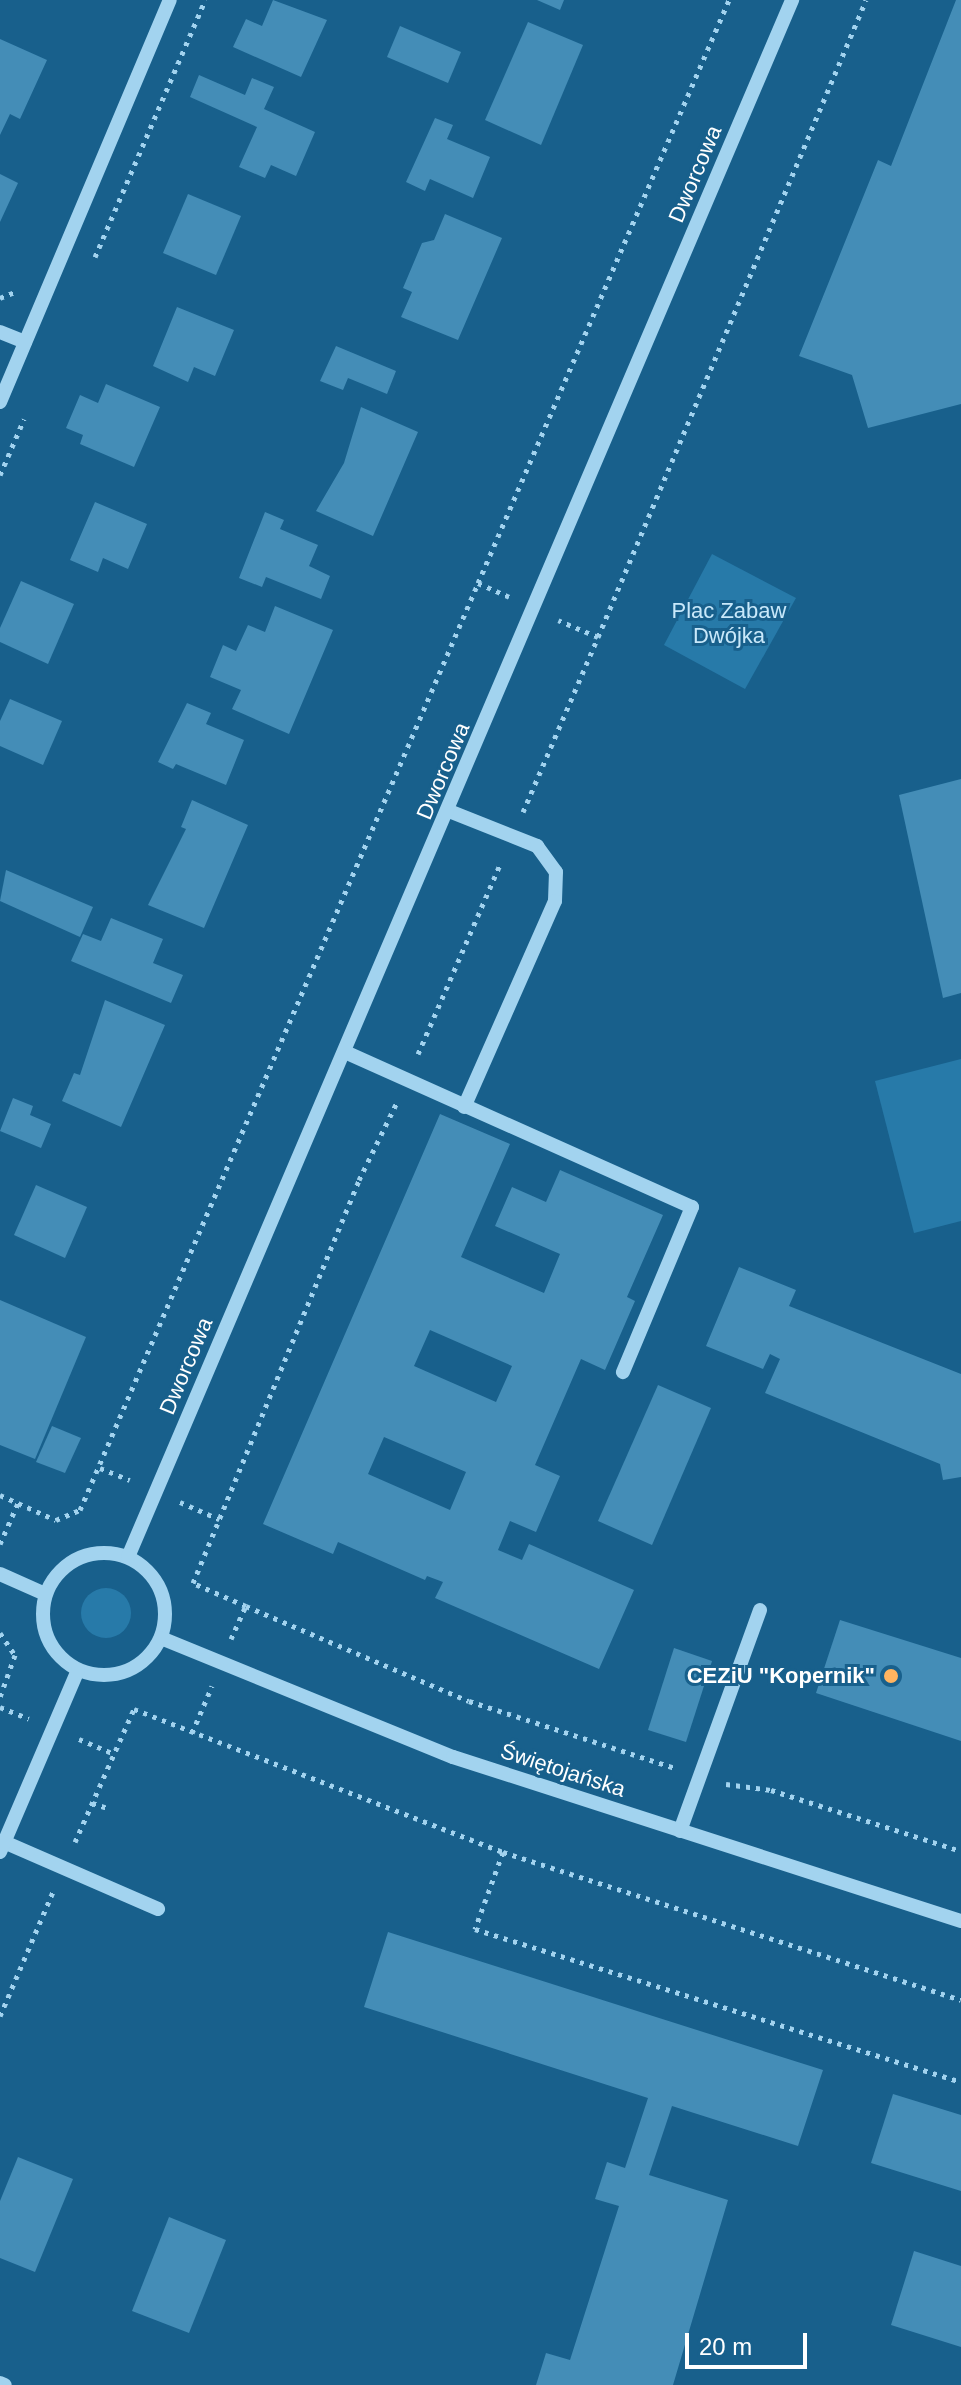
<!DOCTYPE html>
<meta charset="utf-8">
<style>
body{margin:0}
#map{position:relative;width:961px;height:2385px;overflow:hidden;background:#18608c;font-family:Arial,sans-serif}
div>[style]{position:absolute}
.green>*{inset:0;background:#277aa9}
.round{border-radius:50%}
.building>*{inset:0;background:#448db7}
.path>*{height:5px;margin-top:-2.5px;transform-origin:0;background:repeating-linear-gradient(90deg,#a2d3ef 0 4px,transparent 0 10px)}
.minor>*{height:14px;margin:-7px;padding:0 7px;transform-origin:7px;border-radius:7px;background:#a2d3ef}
.minor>.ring{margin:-7px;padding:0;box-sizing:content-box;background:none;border:14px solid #a2d3ef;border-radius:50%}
.dots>*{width:22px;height:22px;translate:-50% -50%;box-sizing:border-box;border:4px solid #18608c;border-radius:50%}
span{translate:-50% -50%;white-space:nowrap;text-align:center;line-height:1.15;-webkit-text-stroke:6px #18608c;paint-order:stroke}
.street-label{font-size:22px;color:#fff}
.park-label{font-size:22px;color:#c8e8fa}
.poi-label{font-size:22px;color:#fff;font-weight:700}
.right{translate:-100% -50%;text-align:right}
.scale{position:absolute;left:685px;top:2333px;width:122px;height:36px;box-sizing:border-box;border:4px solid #fff;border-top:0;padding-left:10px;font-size:24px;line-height:28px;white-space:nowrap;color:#fff;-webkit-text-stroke:6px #18608c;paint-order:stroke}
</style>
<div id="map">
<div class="green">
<div style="clip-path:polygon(712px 554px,796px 598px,745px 689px,664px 645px)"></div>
<div style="clip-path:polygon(961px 1059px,961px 1221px,914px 1233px,875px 1081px)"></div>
<div class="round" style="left:81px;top:1588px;width:50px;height:50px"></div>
</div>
<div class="building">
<div style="clip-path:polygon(273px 0,327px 20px,301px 77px,233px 47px,246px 19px,262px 26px)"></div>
<div style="clip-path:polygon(537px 0,564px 0,560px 10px)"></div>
<div style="clip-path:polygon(956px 0,961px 0,961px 404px,868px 428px,852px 375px,799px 356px,878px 160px,891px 166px)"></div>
<div style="clip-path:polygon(528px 22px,583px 45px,541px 145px,485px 120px)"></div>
<div style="clip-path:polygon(400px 26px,461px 52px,448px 83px,387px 57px)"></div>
<div style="clip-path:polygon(0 39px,47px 60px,20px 119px,10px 114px,0 135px)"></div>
<div style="clip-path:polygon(199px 75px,245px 95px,252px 78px,274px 87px,264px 109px,315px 132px,296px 176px,271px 165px,265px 178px,239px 167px,257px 127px,190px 97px)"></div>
<div style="clip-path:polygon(435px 118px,453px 125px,447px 139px,490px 157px,473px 198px,430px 179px,425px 191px,406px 182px)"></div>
<div style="clip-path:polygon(0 174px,18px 183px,0 222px)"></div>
<div style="clip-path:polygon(188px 194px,241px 216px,216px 275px,163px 253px)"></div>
<div style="clip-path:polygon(445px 214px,502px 238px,458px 340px,401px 317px,412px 292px,403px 288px,422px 243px,434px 240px)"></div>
<div style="clip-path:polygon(177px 307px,234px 330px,215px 376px,194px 367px,188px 382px,153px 366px)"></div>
<div style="clip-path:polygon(336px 346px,396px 371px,387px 394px,348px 378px,343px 390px,320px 381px)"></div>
<div style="clip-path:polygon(106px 384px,160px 407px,134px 467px,80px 444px,83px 435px,66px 428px,80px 395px,98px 403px)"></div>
<div style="clip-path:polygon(361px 407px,418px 432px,373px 536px,316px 511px,344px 463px)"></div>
<div style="clip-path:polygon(95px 502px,147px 524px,128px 569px,103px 558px,98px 572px,70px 560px)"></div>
<div style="clip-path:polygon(265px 512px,284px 520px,280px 529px,318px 545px,309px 566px,330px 576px,321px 599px,266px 577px,262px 587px,239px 578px)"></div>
<div style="clip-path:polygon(21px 581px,74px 604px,48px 664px,0 642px,0 628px)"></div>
<div style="clip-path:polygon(275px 606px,333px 630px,289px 734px,232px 709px,241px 690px,210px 677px,223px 645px,236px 651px,248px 625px,265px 632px)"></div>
<div style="clip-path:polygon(10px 699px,62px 721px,43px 765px,0 746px,0 721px)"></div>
<div style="clip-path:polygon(187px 703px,211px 713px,206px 724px,244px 740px,226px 785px,176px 764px,173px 769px,158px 762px)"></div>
<div style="clip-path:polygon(961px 779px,961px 993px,943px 998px,899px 795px)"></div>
<div style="clip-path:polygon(192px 800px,248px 825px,204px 928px,148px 905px,186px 829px,181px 827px)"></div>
<div style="clip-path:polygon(6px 870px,93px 907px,80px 937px,0 901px)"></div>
<div style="clip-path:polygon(111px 918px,163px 939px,153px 963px,183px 975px,171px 1003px,71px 961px,83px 934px,101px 941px)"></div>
<div style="clip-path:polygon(105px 1000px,165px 1025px,121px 1127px,62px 1101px,74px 1073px,80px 1075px)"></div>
<div style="clip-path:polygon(13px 1098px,33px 1106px,30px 1115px,51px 1124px,41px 1148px,0 1131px)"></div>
<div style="clip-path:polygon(evenodd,440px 1114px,510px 1144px,461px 1257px,544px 1293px,560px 1254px,495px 1226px,512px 1187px,546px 1202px,560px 1170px,663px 1215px,627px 1297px,635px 1301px,605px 1370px,581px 1359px,535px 1465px,560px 1476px,536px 1532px,510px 1521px,498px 1550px,522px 1560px,529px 1544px,634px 1590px,599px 1669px,435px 1598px,443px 1582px,427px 1576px,425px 1580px,338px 1542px,333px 1554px,263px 1524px,440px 1114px,430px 1330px,512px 1366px,496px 1402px,414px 1366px,430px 1330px,440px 1114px,384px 1437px,466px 1472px,450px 1510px,368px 1474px,384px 1437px)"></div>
<div style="clip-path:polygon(36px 1185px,87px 1207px,65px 1258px,14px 1235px)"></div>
<div style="clip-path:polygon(739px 1267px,796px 1290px,789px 1306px,961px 1374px,961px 1477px,943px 1480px,940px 1464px,765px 1393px,780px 1359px,770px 1354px,763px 1369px,706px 1346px)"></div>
<div style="clip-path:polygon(0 1300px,86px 1337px,35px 1459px,0 1445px)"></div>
<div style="clip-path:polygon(658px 1385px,711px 1408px,652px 1545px,598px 1521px)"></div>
<div style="clip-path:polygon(52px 1426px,81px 1438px,65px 1473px,36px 1462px)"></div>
<div style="clip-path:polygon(840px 1620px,961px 1658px,961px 1741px,816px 1693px)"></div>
<div style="clip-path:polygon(674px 1648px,712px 1661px,686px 1742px,648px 1730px)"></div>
<div style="clip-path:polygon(388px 1932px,823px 2070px,798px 2146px,672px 2106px,649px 2175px,728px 2200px,673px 2385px,536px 2385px,546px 2353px,570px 2360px,619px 2206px,595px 2199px,607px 2162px,625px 2168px,648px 2098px,364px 2007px)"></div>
<div style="clip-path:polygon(893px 2094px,961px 2115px,961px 2191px,871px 2163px)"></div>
<div style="clip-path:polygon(18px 2157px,73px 2179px,35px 2272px,0 2258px,0 2201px)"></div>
<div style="clip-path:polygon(169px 2217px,226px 2240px,189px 2333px,132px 2311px)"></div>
<div style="clip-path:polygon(914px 2251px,961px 2266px,961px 2347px,891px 2325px)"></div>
</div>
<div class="path">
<div style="left:95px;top:257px;width:280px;rotate:-66.8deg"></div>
<div style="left:0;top:298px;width:18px;rotate:-22deg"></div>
<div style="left:0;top:475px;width:61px;rotate:-66.8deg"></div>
<div style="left:478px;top:583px;width:635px;rotate:-66.71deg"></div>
<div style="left:598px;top:637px;width:691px;rotate:-67.18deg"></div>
<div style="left:523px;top:812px;width:190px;rotate:-66.8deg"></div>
<div style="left:598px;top:637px;width:43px;rotate:-157deg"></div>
<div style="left:418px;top:1054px;width:209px;rotate:-66.6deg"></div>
<div style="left:100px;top:1468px;width:32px;rotate:22deg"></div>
<div style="left:0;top:1495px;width:61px;rotate:24.1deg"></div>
<div style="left:56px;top:1520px;width:26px;rotate:-23deg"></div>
<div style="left:80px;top:1510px;width:1009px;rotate:-66.76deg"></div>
<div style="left:478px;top:583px;width:34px;rotate:24deg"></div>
<div style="left:180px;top:1502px;width:43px;rotate:23.6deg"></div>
<div style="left:0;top:1544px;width:45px;rotate:-66.3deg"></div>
<div style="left:246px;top:1606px;width:242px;rotate:23.1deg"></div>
<div style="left:469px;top:1701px;width:217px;rotate:18deg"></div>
<div style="left:0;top:1633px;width:27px;rotate:56deg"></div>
<div style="left:15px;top:1655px;width:45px;rotate:109.7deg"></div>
<div style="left:231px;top:1639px;width:36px;rotate:-66deg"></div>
<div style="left:246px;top:1606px;width:58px;rotate:-156.5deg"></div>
<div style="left:193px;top:1583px;width:436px;rotate:-67.6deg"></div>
<div style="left:359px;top:1180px;width:85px;rotate:-64deg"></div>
<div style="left:0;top:1707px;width:31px;rotate:22deg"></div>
<div style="left:192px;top:1733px;width:51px;rotate:-66.9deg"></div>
<div style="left:79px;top:1739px;width:39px;rotate:23deg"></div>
<div style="left:726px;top:1784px;width:45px;rotate:7.6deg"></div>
<div style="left:771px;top:1790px;width:200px;rotate:17.8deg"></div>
<div style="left:92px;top:1803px;width:16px;rotate:18deg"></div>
<div style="left:75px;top:1842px;width:145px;rotate:-66.1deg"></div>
<div style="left:134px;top:1709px;width:396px;rotate:21.2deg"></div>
<div style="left:503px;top:1852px;width:481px;rotate:17.9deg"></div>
<div style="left:503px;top:1852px;width:82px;rotate:110deg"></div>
<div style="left:475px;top:1929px;width:510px;rotate:17.47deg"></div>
<div style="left:0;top:2016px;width:135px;rotate:-66.9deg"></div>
</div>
<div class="minor">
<div style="left:0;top:332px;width:27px;rotate:22deg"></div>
<div style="left:0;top:402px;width:436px;rotate:-67.1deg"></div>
<div style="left:449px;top:811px;width:95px;rotate:21.7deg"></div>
<div style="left:537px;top:846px;width:32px;rotate:54deg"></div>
<div style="left:556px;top:872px;width:29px;rotate:92deg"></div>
<div style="left:555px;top:901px;width:225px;rotate:113.8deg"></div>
<div style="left:345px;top:1052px;width:380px;rotate:24.1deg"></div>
<div style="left:692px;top:1207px;width:179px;rotate:112.7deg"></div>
<div class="ring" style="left:43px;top:1553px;width:108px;height:108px"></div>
<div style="left:128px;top:1557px;width:1693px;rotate:-66.9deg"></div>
<div style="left:0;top:1574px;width:49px;rotate:24deg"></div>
<div style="left:161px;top:1638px;width:315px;rotate:22.2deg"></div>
<div style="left:453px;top:1757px;width:534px;rotate:17.89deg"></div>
<div style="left:680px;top:1831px;width:235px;rotate:-70.1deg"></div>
<div style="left:4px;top:1842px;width:168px;rotate:23.5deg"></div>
<div style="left:0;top:1852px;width:198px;rotate:-66.8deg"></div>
<div style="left:0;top:2383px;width:5px;rotate:22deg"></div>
</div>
<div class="dots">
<div style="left:891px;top:1676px;background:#ffb460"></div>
</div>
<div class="street-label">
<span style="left:695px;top:174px;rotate:-67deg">Dworcowa</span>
<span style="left:443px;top:771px;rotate:-67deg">Dworcowa</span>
<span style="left:186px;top:1366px;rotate:-67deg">Dworcowa</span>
<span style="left:563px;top:1770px;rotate:18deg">Świętojańska</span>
</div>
<div class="park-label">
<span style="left:729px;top:623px">Plac Zabaw<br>Dwójka</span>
</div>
<div class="poi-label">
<span class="right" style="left:875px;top:1676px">CEZiU "Kopernik"</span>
</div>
<div class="scale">20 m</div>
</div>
